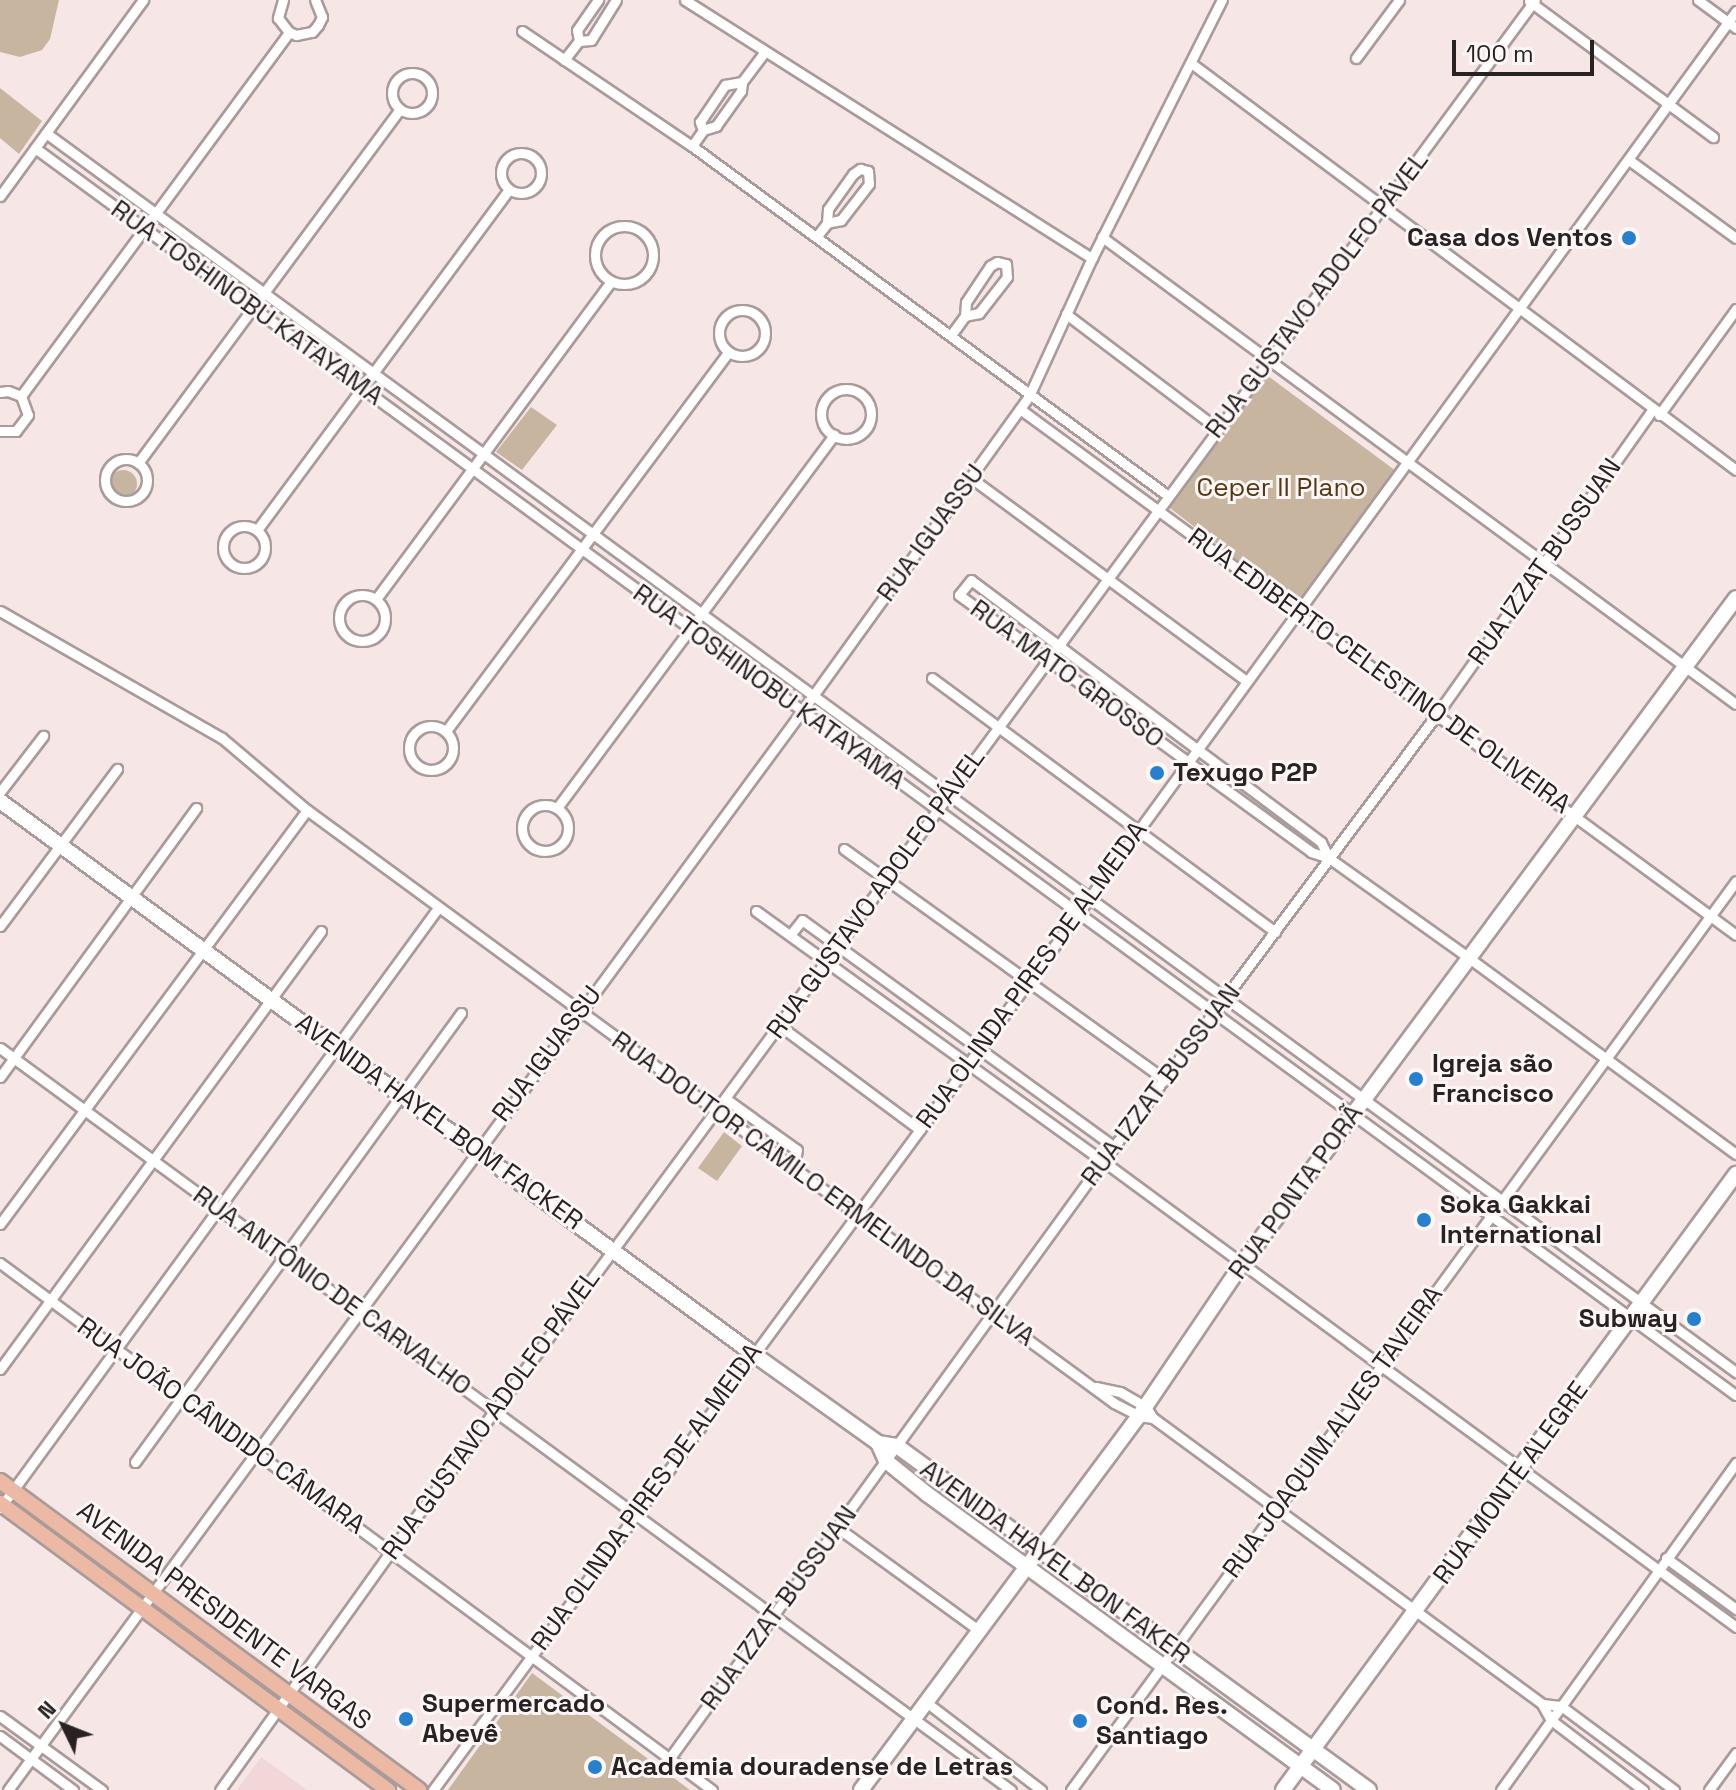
<!DOCTYPE html>
<meta charset="utf-8">
<style>
body{margin:0}
#map{position:relative;width:1736px;height:1790px;overflow:hidden;background:#f7e6e6;font-family:"Space Grotesk",sans-serif}
div>[style]{position:absolute}
.built>*{inset:0;background:#f1d7d7}
.green>*{inset:0;background:#c8b5a0}
.round{border-radius:50%}
.roads{filter:drop-shadow(2px 0 #aa9b9b) drop-shadow(-2px 0 #aa9b9b) drop-shadow(0 2px #aa9b9b) drop-shadow(0 -2px #aa9b9b)}
.street>*{height:9px;margin:-4.5px;padding:0 4.5px;transform-origin:4.5px;border-radius:4.5px;background:#fff}
.street>.ring{margin:-4.5px;padding:0;box-sizing:content-box;background:none;border:9px solid #fff;border-radius:50%}
.secondary>*{height:14px;margin:-7px;padding:0 7px;transform-origin:7px;border-radius:7px;background:#fff}
.primary>*{height:14px;margin:-7px;padding:0 7px;transform-origin:7px;border-radius:7px;background:#ebb9a4}
.dots>*{width:22px;height:22px;translate:-50% -50%;box-sizing:border-box;border:4px solid #fdf6f6;border-radius:50%}
span{translate:-50% -50%;white-space:nowrap;text-align:center;line-height:1.15;-webkit-text-stroke:6px #fdf6f6;paint-order:stroke}
.poi-label{font-size:26px;color:#282222;font-weight:700}
.right{translate:-100% -50%;text-align:right}
.left{translate:0 -50%;text-align:left}
.street-label{font-size:26px;color:#282222}
.park-label{font-size:26px;color:#563810}
.north{position:absolute;left:24px;top:1686px;width:80px;height:80px;-webkit-text-stroke:6px #fdf6f6;paint-order:stroke;rotate:313deg;font-size:22px;font-weight:700;line-height:32px;text-align:center;color:#282222}
.north::after{content:'';display:block;margin:auto;width:28px;height:36px;background:#282222;clip-path:polygon(50% 0,100% 100%,50% 72%,0 100%)}
.scale{position:absolute;left:1452px;top:40px;width:142px;height:36px;box-sizing:border-box;border:4px solid #282222;border-top:0;padding-left:10px;font-size:24px;line-height:28px;white-space:nowrap;color:#282222;-webkit-text-stroke:6px #fdf6f6;paint-order:stroke}
</style>
<div id="map">
<div class="built">
<div style="clip-path:polygon(261px 1757px,307px 1790px,237px 1790px)"></div>
</div>
<div class="green">
<div style="clip-path:polygon(0 0,59px 0,50px 39px,42px 50px,20px 57px,0 52px)"></div>
<div style="clip-path:polygon(0 88px,42px 121px,19px 154px,0 138px)"></div>
<div style="clip-path:polygon(1264px 373px,1396px 471px,1296px 605px,1166px 505px)"></div>
<div style="clip-path:polygon(531px 407px,557px 425px,522px 470px,496px 452px)"></div>
<div class="round" style="left:109px;top:470px;width:28px;height:28px"></div>
<div style="clip-path:polygon(724px 1132px,742px 1146px,717px 1181px,698px 1168px)"></div>
<div style="clip-path:polygon(532px 1673px,674px 1778px,690px 1790px,448px 1790px)"></div>
</div>
<div class="roads">
<div class="street">
<div style="left:283px;top:0;width:19px;rotate:106deg"></div>
<div style="left:278px;top:18px;width:18px;rotate:52deg"></div>
<div style="left:289px;top:32px;width:8px;rotate:23deg"></div>
<div style="left:296px;top:35px;width:16px;rotate:-11deg"></div>
<div style="left:312px;top:32px;width:9px;rotate:-49deg"></div>
<div style="left:318px;top:25px;width:9px;rotate:-63deg"></div>
<div style="left:322px;top:17px;width:18px;rotate:-112deg"></div>
<div style="left:685px;top:0;width:482px;rotate:32.4deg"></div>
<div style="left:1698px;top:0;width:47px;rotate:36.4deg"></div>
<div style="left:1529px;top:1px;width:229px;rotate:36.5deg"></div>
<div style="left:522px;top:31px;width:205px;rotate:34.1deg"></div>
<div style="left:692px;top:146px;width:589px;rotate:36.31deg"></div>
<div style="left:579px;top:41px;width:11px;rotate:-100deg"></div>
<div style="left:577px;top:30px;width:37px;rotate:-55deg"></div>
<div style="left:1356px;top:58px;width:72px;rotate:-53.4deg"></div>
<div style="left:564px;top:60px;width:24px;rotate:-52deg"></div>
<div style="left:579px;top:41px;width:12px;rotate:-5deg"></div>
<div style="left:591px;top:40px;width:47px;rotate:-58deg"></div>
<div style="left:1191px;top:63px;width:680px;rotate:36.75deg"></div>
<div class="ring" style="left:392px;top:73px;width:31px;height:31px"></div>
<div style="left:703px;top:130px;width:9px;rotate:-111deg"></div>
<div style="left:700px;top:122px;width:45px;rotate:-56deg"></div>
<div style="left:725px;top:85px;width:17px;rotate:-10deg"></div>
<div style="left:46px;top:133px;width:2096px;rotate:36.25deg"></div>
<div style="left:692px;top:146px;width:19px;rotate:-55deg"></div>
<div style="left:703px;top:130px;width:14px;rotate:-17deg"></div>
<div style="left:716px;top:126px;width:43px;rotate:-54.5deg"></div>
<div style="left:741px;top:91px;width:9px;rotate:-84deg"></div>
<div style="left:742px;top:82px;width:38px;rotate:-53deg"></div>
<div style="left:35px;top:148px;width:2109px;rotate:36.25deg"></div>
<div class="ring" style="left:501px;top:153px;width:31px;height:31px"></div>
<div style="left:1629px;top:160px;width:132px;rotate:36.1deg"></div>
<div style="left:0;top:196px;width:243px;rotate:-53.9deg"></div>
<div class="ring" style="left:595px;top:226px;width:49px;height:49px"></div>
<div style="left:817px;top:236px;width:16px;rotate:-52deg"></div>
<div style="left:827px;top:223px;width:14px;rotate:-86deg"></div>
<div style="left:828px;top:209px;width:43px;rotate:-54.5deg"></div>
<div style="left:853px;top:174px;width:9px;rotate:-36deg"></div>
<div style="left:860px;top:169px;width:8px;rotate:14deg"></div>
<div style="left:868px;top:171px;width:13px;rotate:86deg"></div>
<div style="left:869px;top:184px;width:46px;rotate:127.9deg"></div>
<div style="left:841px;top:220px;width:14px;rotate:168deg"></div>
<div style="left:1102px;top:237px;width:787px;rotate:36.38deg"></div>
<div class="ring" style="left:719px;top:310px;width:37px;height:37px"></div>
<div style="left:1066px;top:314px;width:189px;rotate:37.1deg"></div>
<div style="left:951px;top:335px;width:24px;rotate:-54deg"></div>
<div style="left:965px;top:316px;width:14px;rotate:-86deg"></div>
<div style="left:966px;top:302px;width:43px;rotate:-56.3deg"></div>
<div style="left:990px;top:266px;width:8px;rotate:-30deg"></div>
<div style="left:997px;top:262px;width:9px;rotate:13deg"></div>
<div style="left:1006px;top:264px;width:13px;rotate:86deg"></div>
<div style="left:1007px;top:277px;width:46px;rotate:127.9deg"></div>
<div style="left:979px;top:313px;width:14px;rotate:168deg"></div>
<div class="ring" style="left:821px;top:389px;width:41px;height:41px"></div>
<div style="left:0;top:392px;width:8px;rotate:-7deg"></div>
<div style="left:8px;top:391px;width:14px;rotate:21deg"></div>
<div style="left:21px;top:396px;width:20px;rotate:70deg"></div>
<div style="left:28px;top:415px;width:20px;rotate:127deg"></div>
<div style="left:16px;top:431px;width:16px;rotate:180deg"></div>
<div style="left:21px;top:396px;width:452px;rotate:-53.6deg"></div>
<div style="left:1020px;top:409px;width:888px;rotate:36.3deg"></div>
<div style="left:1659px;top:415px;width:131px;rotate:-54deg"></div>
<div class="ring" style="left:105px;top:459px;width:33px;height:33px"></div>
<div style="left:138px;top:463px;width:440px;rotate:-53.5deg"></div>
<div style="left:971px;top:478px;width:342px;rotate:36.4deg"></div>
<div class="ring" style="left:223px;top:526px;width:33px;height:33px"></div>
<div style="left:257px;top:530px;width:423px;rotate:-53.5deg"></div>
<div class="ring" style="left:339px;top:595px;width:37px;height:37px"></div>
<div style="left:376px;top:599px;width:395px;rotate:-53.5deg"></div>
<div style="left:0;top:611px;width:256px;rotate:29.8deg"></div>
<div style="left:222px;top:738px;width:111px;rotate:40.3deg"></div>
<div style="left:307px;top:810px;width:1001px;rotate:36.31deg"></div>
<div style="left:1114px;top:1403px;width:28px;rotate:27deg"></div>
<div style="left:1139px;top:1416px;width:14px;rotate:8deg"></div>
<div style="left:932px;top:678px;width:427px;rotate:36.5deg"></div>
<div class="ring" style="left:409px;top:726px;width:35px;height:35px"></div>
<div style="left:446px;top:731px;width:473px;rotate:-53.3deg"></div>
<div style="left:0;top:792px;width:71px;rotate:-52.5deg"></div>
<div class="ring" style="left:522px;top:805px;width:37px;height:37px"></div>
<div style="left:557px;top:808px;width:465px;rotate:-53.4deg"></div>
<div style="left:844px;top:849px;width:395px;rotate:35.7deg"></div>
<div style="left:1329px;top:858px;width:18px;rotate:-117deg"></div>
<div style="left:1321px;top:842px;width:437px;rotate:-143.2deg"></div>
<div style="left:971px;top:580px;width:19px;rotate:129deg"></div>
<div style="left:959px;top:595px;width:436px;rotate:36.1deg"></div>
<div style="left:1311px;top:852px;width:19px;rotate:18deg"></div>
<div style="left:1329px;top:858px;width:172px;rotate:35.5deg"></div>
<div style="left:1469px;top:958px;width:331px;rotate:36.3deg"></div>
<div style="left:756px;top:911px;width:428px;rotate:35.8deg"></div>
<div style="left:1103px;top:1161px;width:786px;rotate:36.36deg"></div>
<div style="left:0;top:926px;width:196px;rotate:-53.3deg"></div>
<div style="left:790px;top:935px;width:19px;rotate:-51deg"></div>
<div style="left:802px;top:920px;width:386px;rotate:36deg"></div>
<div style="left:780px;top:1026px;width:174px;rotate:36.6deg"></div>
<div style="left:0;top:1048px;width:1254px;rotate:36.28deg"></div>
<div style="left:0;top:1077px;width:333px;rotate:-53.9deg"></div>
<div style="left:726px;top:1099px;width:87px;rotate:35.7deg"></div>
<div style="left:797px;top:1150px;width:17px;rotate:103deg"></div>
<div style="left:0;top:1224px;width:515px;rotate:-53.44deg"></div>
<div style="left:0;top:1263px;width:886px;rotate:36.51deg"></div>
<div style="left:0;top:1369px;width:543px;rotate:-53.76deg"></div>
<div style="left:1096px;top:1387px;width:25px;rotate:12deg"></div>
<div style="left:1120px;top:1392px;width:30px;rotate:30deg"></div>
<div style="left:1146px;top:1407px;width:13px;rotate:58deg"></div>
<div style="left:1153px;top:1418px;width:483px;rotate:36.3deg"></div>
<div style="left:1542px;top:1704px;width:18px;rotate:61deg"></div>
<div style="left:1551px;top:1720px;width:116px;rotate:37.3deg"></div>
<div style="left:135px;top:1462px;width:555px;rotate:-54.02deg"></div>
<div style="left:0;top:1508px;width:743px;rotate:-53.87deg"></div>
<div style="left:838px;top:1528px;width:175px;rotate:36deg"></div>
<div style="left:1666px;top:1558px;width:87px;rotate:36.1deg"></div>
<div style="left:926px;top:1702px;width:145px;rotate:37.4deg"></div>
<div style="left:1542px;top:1704px;width:19px;rotate:6deg"></div>
<div style="left:1561px;top:1706px;width:141px;rotate:36.6deg"></div>
<div style="left:0;top:1716px;width:126px;rotate:36deg"></div>
<div style="left:0;top:1736px;width:91px;rotate:36.5deg"></div>
<div style="left:669px;top:1759px;width:739px;rotate:-54.03deg"></div>
<div style="left:1103px;top:1161px;width:558px;rotate:-53.23deg"></div>
<div style="left:1437px;top:714px;width:372px;rotate:-54.7deg"></div>
<div style="left:8px;top:1790px;width:1340px;rotate:-53.65deg"></div>
<div style="left:802px;top:711px;width:388px;rotate:-54.2deg"></div>
<div style="left:1029px;top:396px;width:152px;rotate:-65.5deg"></div>
<div style="left:1092px;top:258px;width:289px;rotate:-63.3deg"></div>
<div style="left:220px;top:1790px;width:294px;rotate:-54.4deg"></div>
<div style="left:391px;top:1551px;width:1927px;rotate:-53.59deg"></div>
<div style="left:433px;top:1790px;width:903px;rotate:-53.6deg"></div>
<div style="left:969px;top:1063px;width:1302px;rotate:-53.9deg"></div>
<div style="left:1071px;top:1790px;width:1126px;rotate:-53.81deg"></div>
<div style="left:1501px;top:1790px;width:403px;rotate:-54.3deg"></div>
<div style="left:1709px;top:1790px;width:46px;rotate:-53.9deg"></div>
</div>
<div class="secondary">
<div style="left:0;top:801px;width:933px;rotate:36.28deg"></div>
<div style="left:752px;top:1353px;width:155px;rotate:35.5deg"></div>
<div style="left:878px;top:1443px;width:19px;rotate:9deg"></div>
<div style="left:897px;top:1446px;width:584px;rotate:36.09deg"></div>
<div style="left:878px;top:1443px;width:20px;rotate:66deg"></div>
<div style="left:886px;top:1461px;width:53px;rotate:38.8deg"></div>
<div style="left:927px;top:1494px;width:502px;rotate:36.09deg"></div>
<div style="left:861px;top:1790px;width:466px;rotate:-53.4deg"></div>
<div style="left:1139px;top:1416px;width:184px;rotate:-55.9deg"></div>
<div style="left:1242px;top:1264px;width:829px;rotate:-53.43deg"></div>
<div style="left:1283px;top:1790px;width:765px;rotate:-53.67deg"></div>
</div>
<div class="primary">
<div style="left:0;top:1481px;width:521px;rotate:36.41deg"></div>
<div style="left:0;top:1503px;width:483px;rotate:36.5deg"></div>
</div>
</div>
<div class="dots">
<div style="left:1629px;top:238px;background:#2780ce"></div>
<div style="left:1157px;top:773px;background:#2780ce"></div>
<div style="left:1416px;top:1079px;background:#2780ce"></div>
<div style="left:1424px;top:1220px;background:#2780ce"></div>
<div style="left:1694px;top:1319px;background:#2780ce"></div>
<div style="left:406px;top:1719px;background:#2780ce"></div>
<div style="left:1080px;top:1721px;background:#2780ce"></div>
<div style="left:595px;top:1767px;background:#2780ce"></div>
</div>
<div class="poi-label">
<span class="right" style="left:1613px;top:238px">Casa dos Ventos</span>
<span class="left" style="left:1173px;top:773px">Texugo P2P</span>
<span class="left" style="left:1432px;top:1079px">Igreja são<br>Francisco</span>
<span class="left" style="left:1440px;top:1220px">Soka Gakkai<br>International</span>
<span class="right" style="left:1678px;top:1319px">Subway</span>
<span class="left" style="left:422px;top:1719px">Supermercado<br>Abevê</span>
<span class="left" style="left:1096px;top:1721px">Cond. Res.<br>Santiago</span>
<span class="left" style="left:611px;top:1767px">Academia douradense de Letras</span>
</div>
<div class="street-label">
<span style="left:1317px;top:295px;rotate:-53deg">RUA GUSTAVO ADOLFO PÁVEL</span>
<span style="left:247px;top:303px;rotate:36deg">RUA TOSHINOBU KATAYAMA</span>
<span style="left:931px;top:533px;rotate:-54deg">RUA IGUASSU</span>
<span style="left:1545px;top:562px;rotate:-55deg">RUA IZZAT BUSSUAN</span>
<span style="left:1379px;top:671px;rotate:36deg">RUA EDIBERTO CELESTINO DE OLIVEIRA</span>
<span style="left:1067px;top:674px;rotate:36deg">RUA MATO GROSSO</span>
<span style="left:769px;top:687px;rotate:36deg">RUA TOSHINOBU KATAYAMA</span>
<span style="left:876px;top:894px;rotate:-54deg">RUA GUSTAVO ADOLFO PÁVEL</span>
<span style="left:1032px;top:975px;rotate:-54deg">RUA OLINDA PIRES DE ALMEIDA</span>
<span style="left:547px;top:1054px;rotate:-53deg">RUA IGUASSU</span>
<span style="left:1161px;top:1085px;rotate:-53deg">RUA IZZAT BUSSUAN</span>
<span style="left:439px;top:1122px;rotate:36deg">AVENIDA HAYEL BOM FACKER</span>
<span style="left:823px;top:1189px;rotate:36deg">RUA DOUTOR CAMILO ERMELINDO DA SILVA</span>
<span style="left:1296px;top:1192px;rotate:-54deg">RUA PONTA PORÃ</span>
<span style="left:332px;top:1291px;rotate:36deg">RUA ANTÔNIO DE CARVALHO</span>
<span style="left:491px;top:1415px;rotate:-54deg">RUA GUSTAVO ADOLFO PÁVEL</span>
<span style="left:221px;top:1426px;rotate:36deg">RUA JOÃO CÂNDIDO CÂMARA</span>
<span style="left:1333px;top:1432px;rotate:-54deg">RUA JOAQUIM ALVES TAVEIRA</span>
<span style="left:1511px;top:1483px;rotate:-54deg">RUA MONTE ALEGRE</span>
<span style="left:647px;top:1497px;rotate:-54deg">RUA OLINDA PIRES DE ALMEIDA</span>
<span style="left:1055px;top:1562px;rotate:36deg">AVENIDA HAYEL BON FAKER</span>
<span style="left:779px;top:1608px;rotate:-54deg">RUA IZZAT BUSSUAN</span>
<span style="left:224px;top:1616px;rotate:37deg">AVENIDA PRESIDENTE VARGAS</span>
</div>
<div class="park-label">
<span style="left:1281px;top:488px">Ceper II Plano</span>
</div>
<div class="north">N</div>
<div class="scale">100 m</div>
</div>
